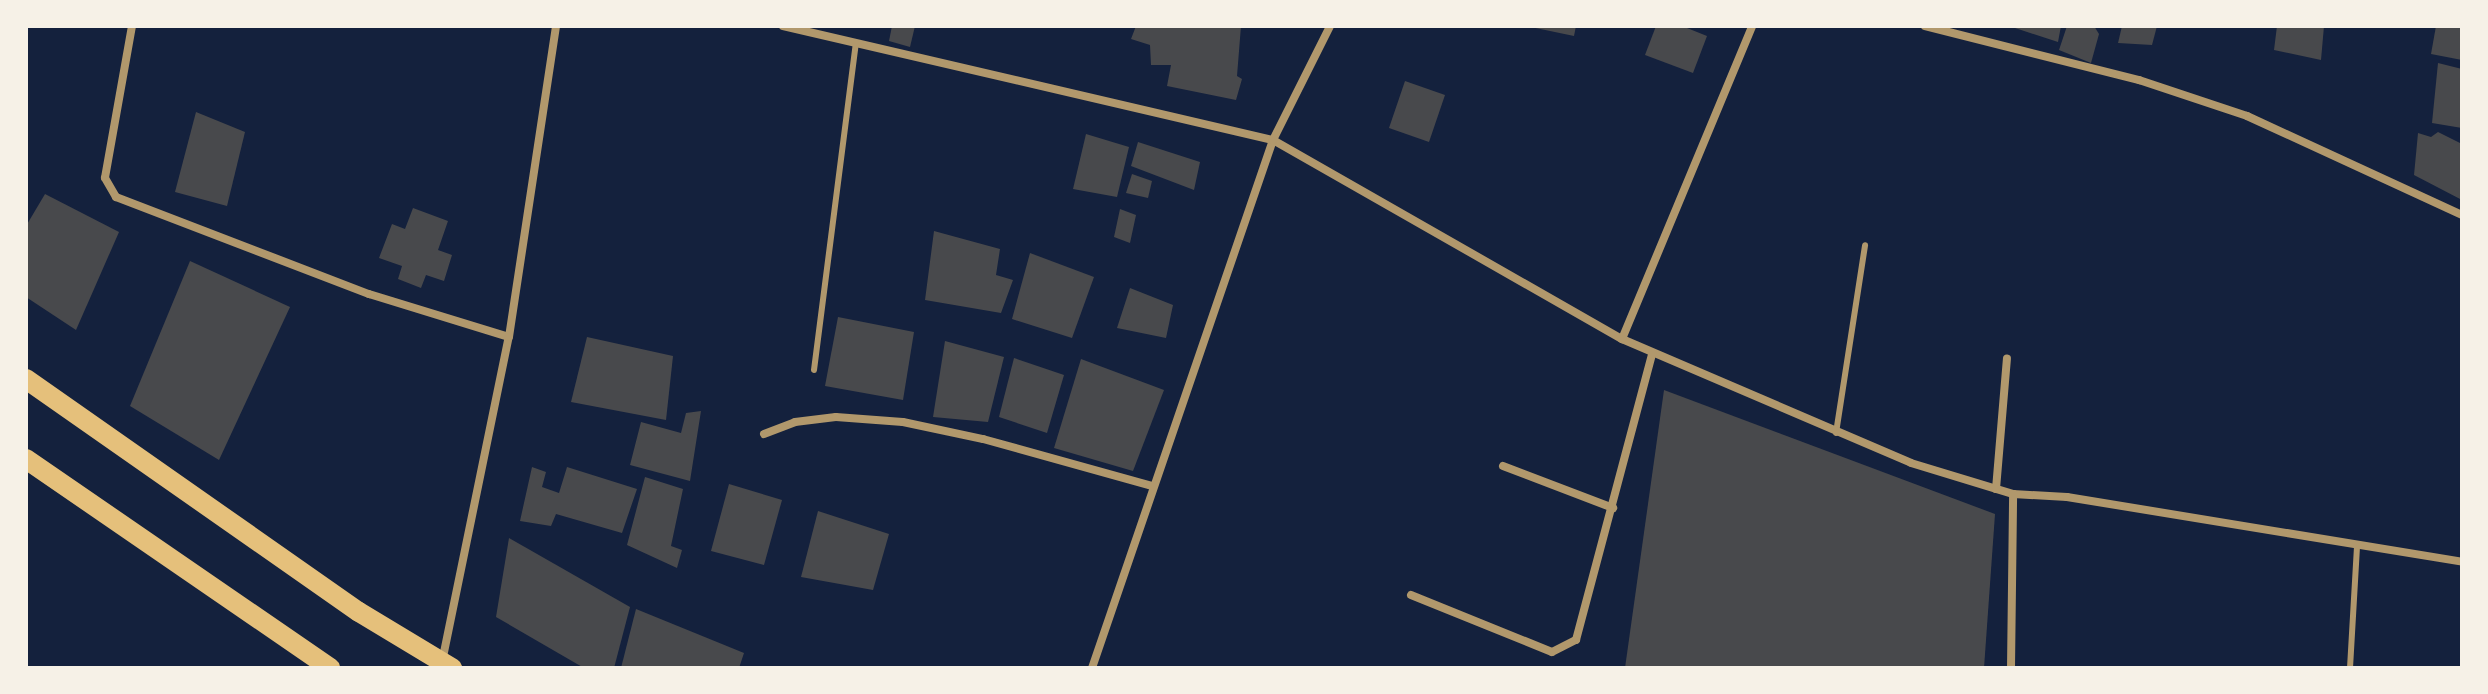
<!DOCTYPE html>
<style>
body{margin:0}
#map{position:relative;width:2488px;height:694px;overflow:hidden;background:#14213d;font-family:Overpass,sans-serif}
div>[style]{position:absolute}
.building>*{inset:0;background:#48494c}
.service>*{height:6px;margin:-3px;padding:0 3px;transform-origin:3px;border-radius:3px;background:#b1986c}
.minor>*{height:8px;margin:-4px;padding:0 4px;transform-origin:4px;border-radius:4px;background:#b1986c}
.primary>*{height:20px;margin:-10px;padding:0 10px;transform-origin:10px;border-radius:10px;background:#e5c07b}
span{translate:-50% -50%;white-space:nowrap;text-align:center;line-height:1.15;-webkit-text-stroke:6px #f6f1e7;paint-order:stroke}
.frame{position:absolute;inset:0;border:28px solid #f6f1e7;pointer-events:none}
</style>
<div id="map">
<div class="building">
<div style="clip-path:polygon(892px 26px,915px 26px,910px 47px,889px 41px)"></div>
<div style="clip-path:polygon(1136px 26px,1241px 26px,1237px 76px,1242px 79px,1236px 100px,1167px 86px,1171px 65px,1151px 65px,1150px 45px,1131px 39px)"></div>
<div style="clip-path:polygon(1526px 26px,1576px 26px,1574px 36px)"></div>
<div style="clip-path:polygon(1656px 26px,1682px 26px,1707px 36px,1693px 73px,1645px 55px)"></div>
<div style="clip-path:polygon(2009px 26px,2061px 26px,2058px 42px)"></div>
<div style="clip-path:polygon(2067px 26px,2094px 26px,2099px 34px,2091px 63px,2059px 50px)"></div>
<div style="clip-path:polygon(2122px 26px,2157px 26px,2152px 45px,2118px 43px)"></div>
<div style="clip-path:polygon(2277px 26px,2324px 26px,2321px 60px,2274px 50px)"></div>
<div style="clip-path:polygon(2436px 26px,2462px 26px,2462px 60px,2431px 54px)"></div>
<div style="clip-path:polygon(2438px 63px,2462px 69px,2462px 128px,2432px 123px)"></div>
<div style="clip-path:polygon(1405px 81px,1445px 95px,1429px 142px,1389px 128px)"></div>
<div style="clip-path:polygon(196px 112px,245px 132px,227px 206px,175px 192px)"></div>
<div style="clip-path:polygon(2438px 132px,2462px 144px,2462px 200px,2414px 175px,2418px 133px,2431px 137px)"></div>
<div style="clip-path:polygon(1086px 134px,1129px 147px,1117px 197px,1073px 189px)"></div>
<div style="clip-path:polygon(1138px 142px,1200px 162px,1194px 190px,1131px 166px)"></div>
<div style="clip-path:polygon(1132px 174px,1152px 181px,1148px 198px,1126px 193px)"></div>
<div style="clip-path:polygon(45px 194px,119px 232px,76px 330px,26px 297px,26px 226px)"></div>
<div style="clip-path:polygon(413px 208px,448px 221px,438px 250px,452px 255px,444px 281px,426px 275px,421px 288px,398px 279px,402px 266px,379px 258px,392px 224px,405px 229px)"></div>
<div style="clip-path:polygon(1120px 209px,1136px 215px,1130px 243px,1114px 237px)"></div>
<div style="clip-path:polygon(934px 231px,1000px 249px,996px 275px,1013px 280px,1001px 313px,925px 300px)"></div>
<div style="clip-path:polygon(1030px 253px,1094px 277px,1072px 338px,1012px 319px)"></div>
<div style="clip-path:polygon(190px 261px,290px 307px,219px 460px,130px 406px)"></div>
<div style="clip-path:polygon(1130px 288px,1173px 305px,1166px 338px,1117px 328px)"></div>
<div style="clip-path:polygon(838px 317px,914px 332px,903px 400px,825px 386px)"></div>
<div style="clip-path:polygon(587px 337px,673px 356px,666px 420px,571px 402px)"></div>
<div style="clip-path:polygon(945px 341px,1004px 357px,988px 422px,933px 417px)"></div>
<div style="clip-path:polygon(1014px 358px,1064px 375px,1047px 433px,999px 417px)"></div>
<div style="clip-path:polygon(1081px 359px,1164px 390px,1133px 471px,1054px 448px)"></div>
<div style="clip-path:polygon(1664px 390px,1995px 514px,1984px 668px,1625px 668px)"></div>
<div style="clip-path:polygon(701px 411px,690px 481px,630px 465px,641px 422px,681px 433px,686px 413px)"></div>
<div style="clip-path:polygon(532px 467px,546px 472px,542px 487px,559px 493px,567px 467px,637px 489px,622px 533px,556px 514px,551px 526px,520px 521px)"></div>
<div style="clip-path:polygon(645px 477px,683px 489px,671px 546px,682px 550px,677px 568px,627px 545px)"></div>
<div style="clip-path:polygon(729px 484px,782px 500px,764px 565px,711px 551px)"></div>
<div style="clip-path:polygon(818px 511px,889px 534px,873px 590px,801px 577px)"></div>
<div style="clip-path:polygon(509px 538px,630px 607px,614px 668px,584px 668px,496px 617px)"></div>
<div style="clip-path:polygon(636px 609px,744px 653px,739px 668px,621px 668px)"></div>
</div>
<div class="service">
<div style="left:814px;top:370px;width:329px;rotate:-82.7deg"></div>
<div style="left:1836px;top:433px;width:190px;rotate:-81.2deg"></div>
<div style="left:2350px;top:668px;width:123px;rotate:-86.7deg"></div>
</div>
<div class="minor">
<div style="left:132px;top:26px;width:154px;rotate:100.1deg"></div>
<div style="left:105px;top:178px;width:22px;rotate:60deg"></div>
<div style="left:116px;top:197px;width:271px;rotate:21deg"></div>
<div style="left:369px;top:294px;width:146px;rotate:17.1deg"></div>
<div style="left:783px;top:26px;width:503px;rotate:13.1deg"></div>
<div style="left:1273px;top:140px;width:402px;rotate:29.7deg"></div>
<div style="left:1622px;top:339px;width:314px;rotate:23.2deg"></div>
<div style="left:1911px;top:463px;width:107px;rotate:16.9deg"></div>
<div style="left:2013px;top:494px;width:54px;rotate:3.2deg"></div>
<div style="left:2067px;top:497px;width:400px;rotate:9.3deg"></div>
<div style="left:1925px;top:26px;width:221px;rotate:14.2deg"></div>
<div style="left:2139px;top:80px;width:114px;rotate:18.4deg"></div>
<div style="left:2247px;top:116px;width:237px;rotate:24.7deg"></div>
<div style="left:1622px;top:339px;width:339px;rotate:-67.4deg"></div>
<div style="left:764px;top:434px;width:33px;rotate:-21deg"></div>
<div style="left:795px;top:422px;width:41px;rotate:-7deg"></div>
<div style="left:836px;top:417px;width:67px;rotate:4.3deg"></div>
<div style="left:903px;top:422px;width:82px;rotate:12deg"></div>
<div style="left:983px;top:439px;width:176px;rotate:15.5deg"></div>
<div style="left:1503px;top:466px;width:118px;rotate:20.9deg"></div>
<div style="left:1996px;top:489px;width:131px;rotate:-85.2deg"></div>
<div style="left:1411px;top:595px;width:152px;rotate:22deg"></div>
<div style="left:1552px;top:652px;width:27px;rotate:-27deg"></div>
<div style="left:1576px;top:640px;width:296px;rotate:-75.1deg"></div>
<div style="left:442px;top:662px;width:332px;rotate:-78.4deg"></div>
<div style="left:509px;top:337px;width:315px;rotate:-81.4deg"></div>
<div style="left:1092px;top:668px;width:558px;rotate:-71.08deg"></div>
<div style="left:1273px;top:140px;width:127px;rotate:-63.4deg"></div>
<div style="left:2011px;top:668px;width:174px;rotate:-89.3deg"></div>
</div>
<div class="primary">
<div style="left:26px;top:379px;width:406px;rotate:35deg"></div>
<div style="left:359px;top:612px;width:109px;rotate:31.1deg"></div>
<div style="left:26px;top:459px;width:369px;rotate:34.5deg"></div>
</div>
<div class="frame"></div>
</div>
